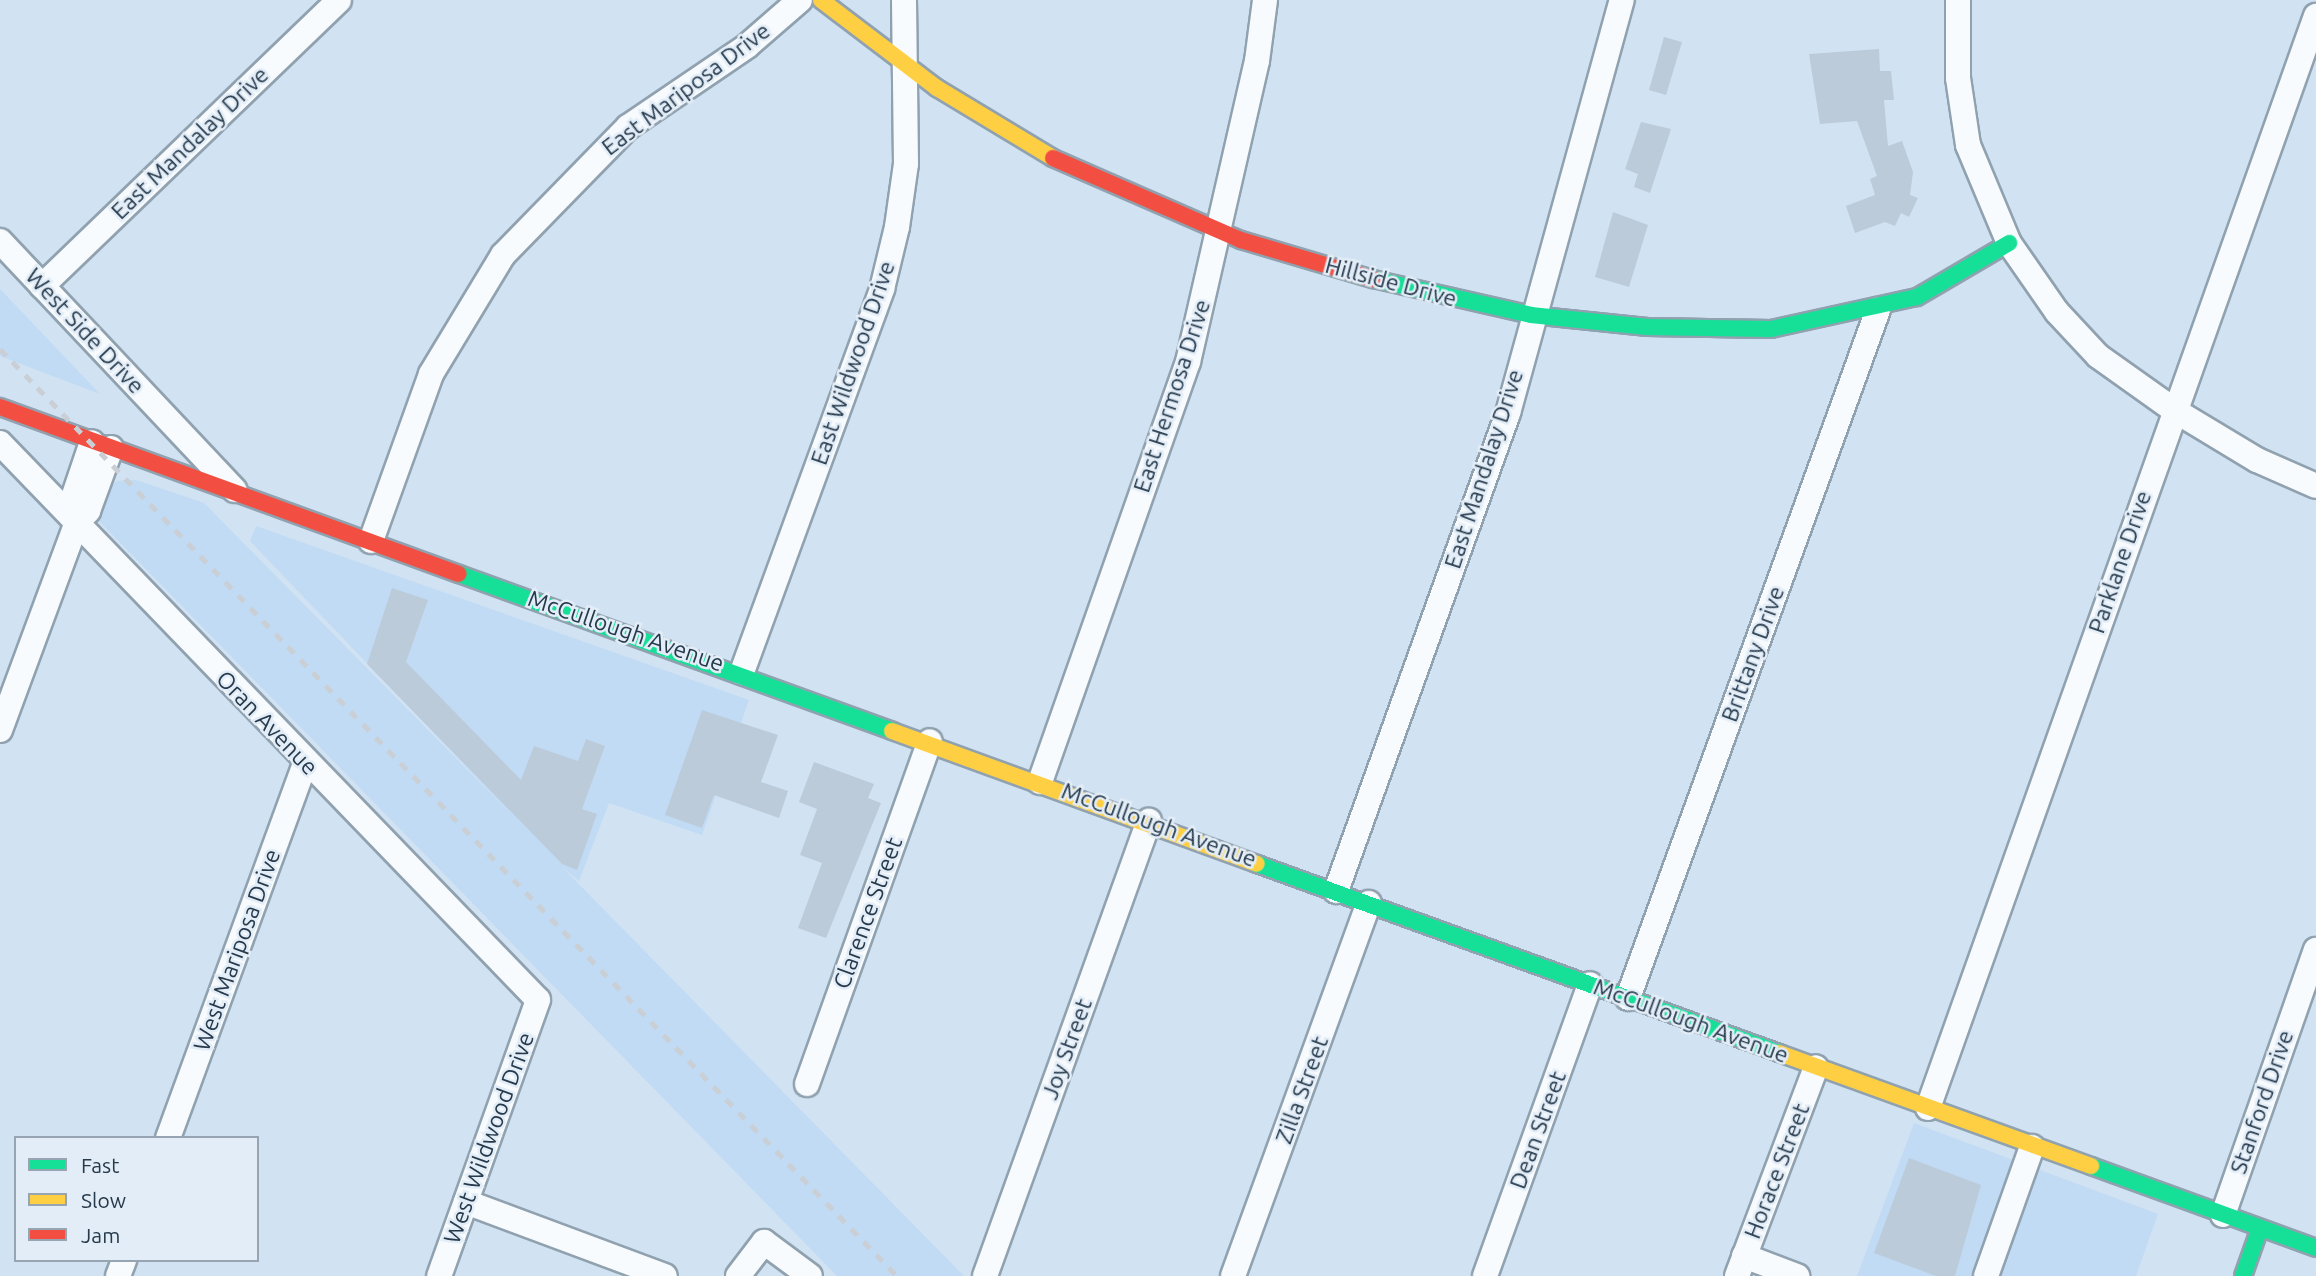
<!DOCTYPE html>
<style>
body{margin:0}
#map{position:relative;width:2316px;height:1276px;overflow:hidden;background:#d1e2f2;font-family:Ubuntu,sans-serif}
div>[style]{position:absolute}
.built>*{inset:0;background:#c1dbf4}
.building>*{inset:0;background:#bbcbda}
.roads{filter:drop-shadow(2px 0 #90a1af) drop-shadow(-2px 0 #90a1af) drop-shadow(0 2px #90a1af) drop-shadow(0 -2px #90a1af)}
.street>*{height:24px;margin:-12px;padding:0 12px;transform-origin:12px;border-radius:12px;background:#f8fbfd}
.fast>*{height:16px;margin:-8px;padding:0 8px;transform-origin:8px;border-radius:8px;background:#16e098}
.slow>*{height:16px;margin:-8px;padding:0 8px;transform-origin:8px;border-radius:8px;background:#ffcf43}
.jam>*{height:16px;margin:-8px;padding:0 8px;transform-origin:8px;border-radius:8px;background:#f24e42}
.rail>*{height:5px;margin-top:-2.5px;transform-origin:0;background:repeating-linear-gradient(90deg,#c9cfd4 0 9px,transparent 0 18px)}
span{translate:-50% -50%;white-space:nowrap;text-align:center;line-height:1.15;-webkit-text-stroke:5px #e3edf7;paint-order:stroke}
.street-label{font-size:23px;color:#263a4c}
.legend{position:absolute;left:14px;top:1136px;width:245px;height:126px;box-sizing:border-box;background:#e3edf7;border:2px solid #97a5b3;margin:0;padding:9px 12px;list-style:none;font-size:21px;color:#263a4c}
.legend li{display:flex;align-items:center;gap:14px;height:35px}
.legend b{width:35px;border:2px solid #97a5b3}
</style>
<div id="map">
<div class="built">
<div style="clip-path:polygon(0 289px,100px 394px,0 356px)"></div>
<div style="clip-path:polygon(136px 480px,204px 503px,518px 821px,250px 541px,256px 526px,749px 700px,702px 835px,609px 803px,579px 881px,562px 867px,964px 1276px,837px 1276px,92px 514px,100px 495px,117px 481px)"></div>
<div style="clip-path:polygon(1914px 1123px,2158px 1214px,2136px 1276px,1857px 1276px)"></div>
</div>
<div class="building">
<div style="clip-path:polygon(1664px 37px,1682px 42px,1666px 95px,1649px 90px)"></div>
<div style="clip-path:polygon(1879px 49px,1880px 71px,1891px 71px,1894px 100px,1884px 100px,1888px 146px,1902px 141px,1913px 172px,1910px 195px,1918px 198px,1909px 217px,1901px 213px,1895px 226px,1885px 222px,1855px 233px,1846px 206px,1875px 195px,1870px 179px,1877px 176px,1857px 121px,1820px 124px,1809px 54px)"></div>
<div style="clip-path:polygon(1641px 122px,1671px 129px,1650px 193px,1634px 187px,1638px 174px,1625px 169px)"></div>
<div style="clip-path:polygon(1613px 212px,1648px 225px,1629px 287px,1595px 277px)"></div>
<div style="clip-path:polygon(392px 588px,428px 600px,406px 662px,521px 780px,534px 746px,578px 761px,586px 739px,605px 746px,582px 809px,597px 814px,577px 870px,562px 864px,367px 664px)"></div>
<div style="clip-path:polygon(702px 710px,778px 735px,761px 782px,788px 791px,779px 818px,714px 795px,702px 828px,665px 815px)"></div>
<div style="clip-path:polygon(814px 762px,874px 784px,868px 798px,881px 803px,826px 938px,798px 928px,822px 863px,800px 855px,817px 809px,799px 802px)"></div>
<div style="clip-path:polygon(1909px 1158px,1981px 1185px,1955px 1276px,1936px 1276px,1874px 1253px)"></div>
</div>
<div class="roads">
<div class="street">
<div style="left:1958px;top:0;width:78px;rotate:90deg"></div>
<div style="left:1958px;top:78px;width:68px;rotate:81.5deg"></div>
<div style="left:1968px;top:145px;width:106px;rotate:67.3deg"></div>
<div style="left:2009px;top:243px;width:84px;rotate:55.2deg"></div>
<div style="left:2057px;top:312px;width:60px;rotate:47deg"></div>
<div style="left:2098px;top:356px;width:93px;rotate:35.4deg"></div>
<div style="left:2174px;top:410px;width:97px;rotate:31.1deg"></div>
<div style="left:2257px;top:460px;width:64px;rotate:23.8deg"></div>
<div style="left:0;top:241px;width:342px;rotate:46.7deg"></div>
<div style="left:42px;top:286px;width:412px;rotate:-43.9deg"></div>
<div style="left:0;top:443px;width:774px;rotate:45.99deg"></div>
<div style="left:538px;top:1000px;width:293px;rotate:109.7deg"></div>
<div style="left:77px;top:522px;width:22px;rotate:-103deg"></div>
<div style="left:72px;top:501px;width:62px;rotate:-71.3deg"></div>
<div style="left:371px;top:541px;width:177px;rotate:-70.2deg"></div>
<div style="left:431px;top:374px;width:139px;rotate:-58.8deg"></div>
<div style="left:503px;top:255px;width:179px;rotate:-45.7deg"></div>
<div style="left:628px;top:127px;width:144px;rotate:-34.2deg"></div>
<div style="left:747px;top:46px;width:70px;rotate:-41deg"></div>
<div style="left:742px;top:672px;width:408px;rotate:-69.9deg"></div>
<div style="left:882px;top:289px;width:64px;rotate:-76.4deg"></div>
<div style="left:897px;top:227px;width:64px;rotate:-81.9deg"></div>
<div style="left:906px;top:164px;width:164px;rotate:-90.7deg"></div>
<div style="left:0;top:730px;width:222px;rotate:-69.7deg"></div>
<div style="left:77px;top:522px;width:16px;rotate:-45deg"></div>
<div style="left:88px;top:511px;width:67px;rotate:-69.9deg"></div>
<div style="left:1040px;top:782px;width:445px;rotate:-70.6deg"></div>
<div style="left:1188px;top:362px;width:309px;rotate:-77.1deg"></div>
<div style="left:1257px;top:61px;width:62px;rotate:-82.5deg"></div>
<div style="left:1336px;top:891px;width:508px;rotate:-70.21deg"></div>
<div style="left:1508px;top:413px;width:428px;rotate:-74.6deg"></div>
<div style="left:1628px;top:998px;width:732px;rotate:-70.03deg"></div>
<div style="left:807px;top:1084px;width:364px;rotate:-70.3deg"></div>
<div style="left:1928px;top:1108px;width:1159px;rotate:-70.44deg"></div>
<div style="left:168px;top:1138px;width:399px;rotate:-69.9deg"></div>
<div style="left:466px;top:1202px;width:212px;rotate:20.4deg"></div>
<div style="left:2223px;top:1215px;width:281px;rotate:-70.7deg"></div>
<div style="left:1744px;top:1256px;width:57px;rotate:20.7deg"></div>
<div style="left:118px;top:1276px;width:17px;rotate:-69deg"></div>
<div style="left:738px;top:1276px;width:43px;rotate:-52.6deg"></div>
<div style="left:764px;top:1242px;width:57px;rotate:36.5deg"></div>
<div style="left:985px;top:1276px;width:484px;rotate:-70.2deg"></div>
<div style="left:1233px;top:1276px;width:397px;rotate:-70deg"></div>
<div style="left:1485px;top:1276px;width:310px;rotate:-70.2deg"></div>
<div style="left:1737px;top:1276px;width:223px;rotate:-69.3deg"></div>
<div style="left:1986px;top:1276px;width:137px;rotate:-70.4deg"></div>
</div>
<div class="fast">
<div style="left:1373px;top:279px;width:162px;rotate:12.8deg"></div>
<div style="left:1531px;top:315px;width:117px;rotate:5.9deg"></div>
<div style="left:1647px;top:327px;width:124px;rotate:0.9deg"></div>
<div style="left:1771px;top:329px;width:149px;rotate:-12.4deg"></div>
<div style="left:1917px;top:297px;width:107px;rotate:-30.4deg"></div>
<div style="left:459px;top:574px;width:461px;rotate:19.9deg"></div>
<div style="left:1257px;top:864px;width:555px;rotate:19.9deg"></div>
<div style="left:2091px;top:1166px;width:239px;rotate:20deg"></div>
<div style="left:2243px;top:1276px;width:51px;rotate:-70.5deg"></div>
</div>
<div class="slow">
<div style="left:821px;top:0;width:146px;rotate:37.2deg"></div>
<div style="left:937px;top:88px;width:135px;rotate:31.1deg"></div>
<div style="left:892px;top:731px;width:388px;rotate:20deg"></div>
<div style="left:1779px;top:1053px;width:332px;rotate:19.9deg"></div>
</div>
<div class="jam">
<div style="left:1053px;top:158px;width:205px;rotate:23.6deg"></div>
<div style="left:1241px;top:240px;width:138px;rotate:16.5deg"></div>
<div style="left:0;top:407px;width:488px;rotate:20deg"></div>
</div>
</div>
<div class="rail">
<div style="left:0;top:349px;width:1290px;rotate:45.94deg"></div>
</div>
<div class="street-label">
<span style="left:686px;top:89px;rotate:-37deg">East Mariposa Drive</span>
<span style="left:190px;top:143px;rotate:-44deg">East Mandalay Drive</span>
<span style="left:1391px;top:282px;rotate:15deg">Hillside Drive</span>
<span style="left:85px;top:331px;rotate:47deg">West Side Drive</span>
<span style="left:853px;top:363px;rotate:-71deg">East Wildwood Drive</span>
<span style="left:1172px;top:396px;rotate:-72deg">East Hermosa Drive</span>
<span style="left:1484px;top:469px;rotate:-72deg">East Mandalay Drive</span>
<span style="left:2120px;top:562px;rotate:-71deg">Parklane Drive</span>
<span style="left:626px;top:631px;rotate:19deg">McCullough Avenue</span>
<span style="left:1753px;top:654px;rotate:-70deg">Brittany Drive</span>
<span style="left:267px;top:723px;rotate:46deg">Oran Avenue</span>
<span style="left:1159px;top:825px;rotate:20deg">McCullough Avenue</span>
<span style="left:868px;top:913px;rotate:-70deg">Clarence Street</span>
<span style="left:237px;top:950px;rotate:-70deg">West Mariposa Drive</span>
<span style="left:1691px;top:1021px;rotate:20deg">McCullough Avenue</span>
<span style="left:1067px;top:1049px;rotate:-70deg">Joy Street</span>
<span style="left:1302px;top:1090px;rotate:-70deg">Zilla Street</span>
<span style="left:2262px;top:1102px;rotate:-71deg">Stanford Drive</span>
<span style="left:1538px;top:1130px;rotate:-70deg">Dean Street</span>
<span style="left:489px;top:1138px;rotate:-70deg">West Wildwood Drive</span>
<span style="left:1777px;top:1171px;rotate:-69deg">Horace Street</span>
</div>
<ul class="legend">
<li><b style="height:9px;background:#16e098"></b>Fast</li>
<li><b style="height:9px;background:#ffcf43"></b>Slow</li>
<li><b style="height:9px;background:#f24e42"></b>Jam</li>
</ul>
</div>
